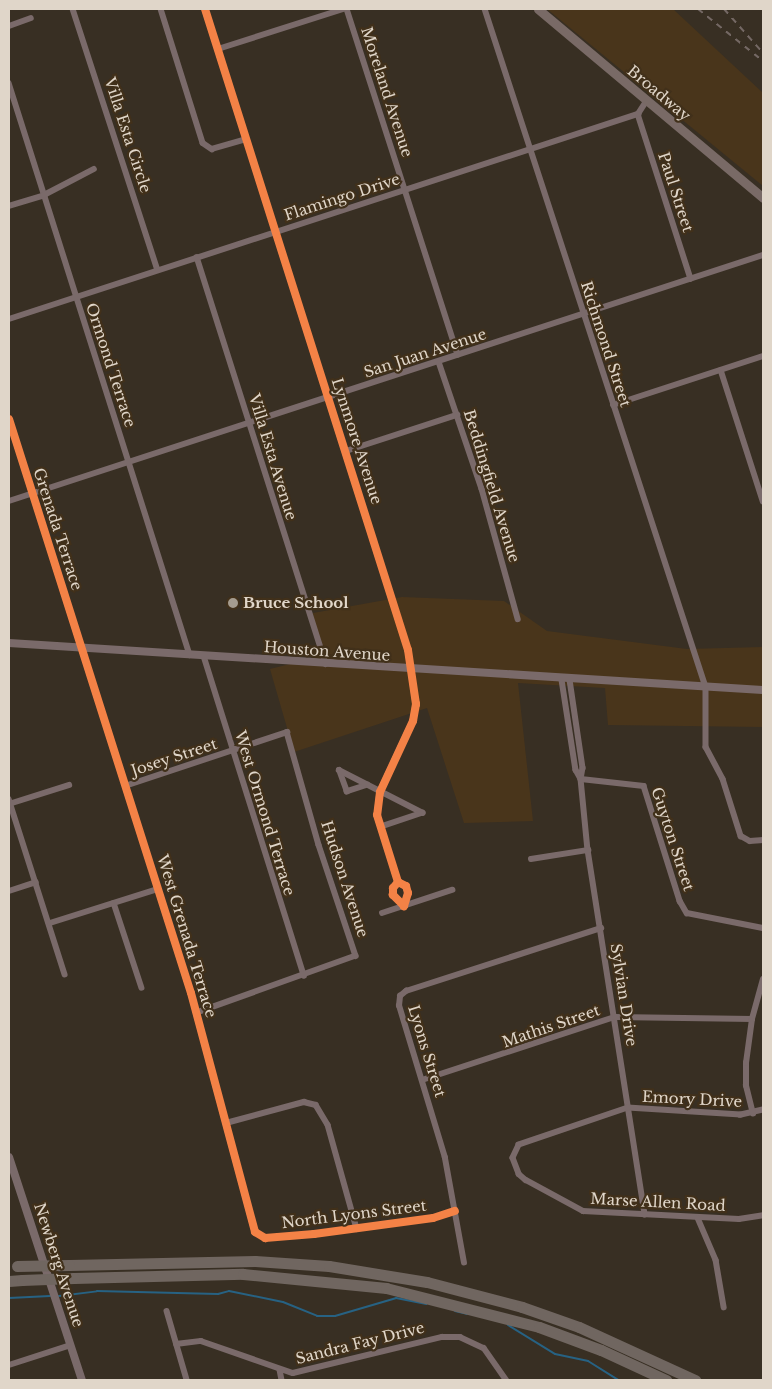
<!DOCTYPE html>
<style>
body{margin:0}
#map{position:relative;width:772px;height:1389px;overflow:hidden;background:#382f23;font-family:"Libre Baskerville",serif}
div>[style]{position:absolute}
.built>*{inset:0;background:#49351b}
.stream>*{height:2px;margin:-1px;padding:0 1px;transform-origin:1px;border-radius:1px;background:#276283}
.minor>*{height:5.5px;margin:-2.75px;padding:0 2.75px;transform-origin:2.75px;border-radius:2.75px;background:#7a6a6a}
.tertiary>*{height:8px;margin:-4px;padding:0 4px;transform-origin:4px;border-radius:4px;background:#7a6a6a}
.primary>*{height:9px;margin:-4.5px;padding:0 4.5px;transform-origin:4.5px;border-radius:4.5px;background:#796a66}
.motorway>*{height:11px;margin:-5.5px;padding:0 5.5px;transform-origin:5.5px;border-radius:5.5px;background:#706660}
.rail>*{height:2px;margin-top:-1px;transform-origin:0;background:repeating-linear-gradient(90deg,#746864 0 6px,transparent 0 12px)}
.motorway-bridge>*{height:11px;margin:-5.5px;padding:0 5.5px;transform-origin:5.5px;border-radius:5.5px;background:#706660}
.cycleway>*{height:8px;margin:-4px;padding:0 4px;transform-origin:4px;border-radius:4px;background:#f48246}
.dots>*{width:14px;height:14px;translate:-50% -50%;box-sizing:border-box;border:2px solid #41301a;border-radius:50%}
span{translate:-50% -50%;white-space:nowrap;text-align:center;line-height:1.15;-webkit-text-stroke:4.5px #41301a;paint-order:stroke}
.street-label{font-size:15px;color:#e0d6c9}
.poi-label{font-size:15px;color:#e0d6c9;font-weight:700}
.left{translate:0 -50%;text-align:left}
.frame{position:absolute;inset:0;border:10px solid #e0d6c9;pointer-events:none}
</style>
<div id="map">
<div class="built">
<div style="clip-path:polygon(547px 9px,673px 9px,763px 93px,763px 186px)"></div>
<div style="clip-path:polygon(402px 597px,504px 601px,547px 631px,687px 649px,763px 647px,763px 727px,608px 725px,605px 688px,518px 683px,533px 821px,464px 823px,427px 708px,294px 752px,270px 669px,318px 657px,313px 613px)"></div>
</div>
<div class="stream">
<div style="left:59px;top:1296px;width:38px;rotate:-7deg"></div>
<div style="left:97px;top:1291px;width:121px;rotate:1.4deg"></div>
<div style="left:218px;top:1294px;width:11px;rotate:-15deg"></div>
<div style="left:229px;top:1291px;width:55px;rotate:11.5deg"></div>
<div style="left:283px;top:1302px;width:37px;rotate:22deg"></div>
<div style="left:317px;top:1316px;width:18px"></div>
<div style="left:335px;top:1316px;width:64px;rotate:-16.4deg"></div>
<div style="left:396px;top:1298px;width:31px;rotate:11deg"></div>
<div style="left:9px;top:1298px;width:41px;rotate:-2.8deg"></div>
<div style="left:455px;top:1311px;width:12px;rotate:14deg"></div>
<div style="left:508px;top:1325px;width:55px;rotate:31.7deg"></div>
<div style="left:555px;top:1354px;width:34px;rotate:12deg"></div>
<div style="left:588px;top:1361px;width:36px;rotate:32deg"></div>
</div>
<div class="minor">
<div style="left:73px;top:9px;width:274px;rotate:72deg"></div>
<div style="left:161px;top:9px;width:140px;rotate:72.6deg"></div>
<div style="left:203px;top:143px;width:11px;rotate:34deg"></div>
<div style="left:212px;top:149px;width:35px;rotate:-16deg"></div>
<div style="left:205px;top:9px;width:672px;rotate:72.43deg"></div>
<div style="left:408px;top:650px;width:55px;rotate:81.6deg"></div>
<div style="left:416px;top:704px;width:17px;rotate:100deg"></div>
<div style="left:413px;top:721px;width:78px;rotate:114.9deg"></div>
<div style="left:380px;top:792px;width:23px;rotate:97deg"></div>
<div style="left:377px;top:815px;width:70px;rotate:72.6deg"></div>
<div style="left:398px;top:882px;width:9px;rotate:27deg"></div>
<div style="left:406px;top:886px;width:7px;rotate:74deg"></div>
<div style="left:408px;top:893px;width:14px;rotate:107deg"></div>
<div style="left:404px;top:906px;width:16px;rotate:-135deg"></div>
<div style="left:393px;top:895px;width:7px;rotate:-90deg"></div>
<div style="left:393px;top:888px;width:8px;rotate:-50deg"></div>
<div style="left:347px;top:9px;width:363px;rotate:72.2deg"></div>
<div style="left:485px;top:9px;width:713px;rotate:71.95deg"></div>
<div style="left:706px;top:687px;width:60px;rotate:90deg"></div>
<div style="left:706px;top:747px;width:36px;rotate:62deg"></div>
<div style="left:723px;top:779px;width:60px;rotate:72.5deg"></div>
<div style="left:741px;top:836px;width:10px;rotate:29deg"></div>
<div style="left:750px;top:841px;width:13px;rotate:-4deg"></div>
<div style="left:9px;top:26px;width:23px;rotate:-20deg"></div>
<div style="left:218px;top:49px;width:131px;rotate:-17.7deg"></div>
<div style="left:9px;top:83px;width:600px;rotate:72.44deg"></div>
<div style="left:638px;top:114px;width:173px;rotate:72.2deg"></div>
<div style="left:9px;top:206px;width:37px;rotate:-17deg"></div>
<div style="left:44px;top:195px;width:56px;rotate:-27.5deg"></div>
<div style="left:197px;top:257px;width:427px;rotate:72.4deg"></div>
<div style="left:9px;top:319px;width:662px;rotate:-18.05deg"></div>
<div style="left:638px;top:114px;width:17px;rotate:-57deg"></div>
<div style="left:439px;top:362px;width:134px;rotate:71.3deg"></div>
<div style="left:482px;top:489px;width:135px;rotate:74.5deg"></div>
<div style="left:721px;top:370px;width:138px;rotate:72.2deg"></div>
<div style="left:613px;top:405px;width:158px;rotate:-18.1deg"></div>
<div style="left:9px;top:419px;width:602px;rotate:72.41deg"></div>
<div style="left:191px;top:993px;width:247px;rotate:75deg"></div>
<div style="left:255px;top:1232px;width:12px;rotate:31deg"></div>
<div style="left:265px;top:1238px;width:49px;rotate:-4.7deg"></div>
<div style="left:314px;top:1234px;width:120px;rotate:-7.7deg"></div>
<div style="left:433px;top:1218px;width:23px;rotate:-18deg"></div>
<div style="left:346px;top:451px;width:117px;rotate:-18deg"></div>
<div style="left:9px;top:501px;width:793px;rotate:-18.07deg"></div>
<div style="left:204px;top:656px;width:335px;rotate:72.6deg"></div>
<div style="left:562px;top:680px;width:91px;rotate:81.2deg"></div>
<div style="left:576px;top:770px;width:10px;rotate:61deg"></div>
<div style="left:570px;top:680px;width:89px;rotate:81.6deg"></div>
<div style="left:583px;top:768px;width:11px;rotate:100deg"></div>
<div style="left:581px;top:779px;width:71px;rotate:84.4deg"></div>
<div style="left:588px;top:850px;width:369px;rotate:81.1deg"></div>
<div style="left:581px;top:779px;width:63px;rotate:6.3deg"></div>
<div style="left:644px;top:786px;width:121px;rotate:72.6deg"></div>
<div style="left:680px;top:901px;width:14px;rotate:60deg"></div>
<div style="left:687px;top:913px;width:77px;rotate:11.2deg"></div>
<div style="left:368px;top:785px;width:22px;rotate:162deg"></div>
<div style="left:347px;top:792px;width:23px;rotate:-110deg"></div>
<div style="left:339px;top:770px;width:94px;rotate:27.1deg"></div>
<div style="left:423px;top:813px;width:44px;rotate:161.6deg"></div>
<div style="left:125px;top:786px;width:171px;rotate:-18.4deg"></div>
<div style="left:287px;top:732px;width:117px;rotate:74.2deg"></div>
<div style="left:319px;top:845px;width:117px;rotate:71.6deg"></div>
<div style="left:356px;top:956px;width:169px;rotate:160.3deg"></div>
<div style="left:9px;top:799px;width:184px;rotate:72.3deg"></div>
<div style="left:9px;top:804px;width:63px;rotate:-17.6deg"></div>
<div style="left:531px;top:859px;width:58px;rotate:-9deg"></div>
<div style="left:9px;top:891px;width:28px;rotate:-18deg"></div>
<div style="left:114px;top:903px;width:89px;rotate:71.8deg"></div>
<div style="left:382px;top:913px;width:74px;rotate:-18.2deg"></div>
<div style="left:50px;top:923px;width:113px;rotate:-17.5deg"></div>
<div style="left:422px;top:1080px;width:203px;rotate:-18.1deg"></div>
<div style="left:615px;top:1017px;width:137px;rotate:0.8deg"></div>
<div style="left:763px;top:1110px;width:23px;rotate:167deg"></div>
<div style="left:741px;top:1115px;width:113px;rotate:-176.5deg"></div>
<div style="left:628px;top:1108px;width:115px;rotate:161.3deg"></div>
<div style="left:519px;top:1145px;width:14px;rotate:115deg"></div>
<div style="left:513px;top:1158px;width:17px;rotate:69deg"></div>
<div style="left:519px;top:1174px;width:9px;rotate:41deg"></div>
<div style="left:526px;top:1180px;width:65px;rotate:28.5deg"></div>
<div style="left:583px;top:1211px;width:156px;rotate:2.9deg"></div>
<div style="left:739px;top:1219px;width:24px;rotate:-9deg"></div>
<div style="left:753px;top:1114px;width:29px;rotate:-104deg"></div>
<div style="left:746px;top:1086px;width:23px;rotate:-90deg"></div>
<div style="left:746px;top:1063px;width:44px;rotate:-82.2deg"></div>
<div style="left:752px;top:1019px;width:41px;rotate:-74.6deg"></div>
<div style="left:226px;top:1123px;width:81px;rotate:-15.1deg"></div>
<div style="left:304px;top:1102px;width:12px;rotate:14deg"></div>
<div style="left:316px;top:1105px;width:23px;rotate:59deg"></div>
<div style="left:328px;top:1125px;width:108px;rotate:74.4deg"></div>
<div style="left:698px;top:1218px;width:46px;rotate:66.8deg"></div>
<div style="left:716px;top:1260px;width:48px;rotate:80.3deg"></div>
<div style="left:464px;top:1263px;width:107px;rotate:-100.3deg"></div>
<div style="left:445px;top:1158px;width:159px;rotate:-106.8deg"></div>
<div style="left:399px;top:1006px;width:10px;rotate:-84deg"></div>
<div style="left:400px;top:996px;width:8px;rotate:-40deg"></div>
<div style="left:406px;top:991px;width:205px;rotate:-17.9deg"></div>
<div style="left:167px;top:1311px;width:72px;rotate:73.8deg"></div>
<div style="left:176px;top:1344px;width:25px;rotate:-7deg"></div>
<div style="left:201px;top:1341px;width:97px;rotate:19.2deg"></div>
<div style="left:293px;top:1373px;width:153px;rotate:-13.6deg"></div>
<div style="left:442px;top:1337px;width:18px"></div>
<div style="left:460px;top:1337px;width:26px;rotate:25deg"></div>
<div style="left:484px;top:1348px;width:39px;rotate:55deg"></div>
<div style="left:9px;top:1365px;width:65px;rotate:-17.9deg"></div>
<div style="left:280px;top:1370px;width:10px;rotate:79deg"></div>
</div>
<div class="tertiary">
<div style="left:9px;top:643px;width:755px;rotate:3.57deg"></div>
<div style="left:9px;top:1157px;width:235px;rotate:71.9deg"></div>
</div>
<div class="primary">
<div style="left:538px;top:9px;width:294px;rotate:40deg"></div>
</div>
<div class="motorway">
<div style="left:69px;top:1265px;width:186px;rotate:-1.2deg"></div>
<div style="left:255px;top:1261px;width:74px;rotate:3.9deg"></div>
<div style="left:329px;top:1266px;width:99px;rotate:9.3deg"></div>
<div style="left:427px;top:1282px;width:98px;rotate:14.7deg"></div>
<div style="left:522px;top:1307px;width:60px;rotate:19.3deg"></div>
<div style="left:579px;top:1327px;width:128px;rotate:24.6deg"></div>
<div style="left:74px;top:1278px;width:169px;rotate:-1.4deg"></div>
<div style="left:243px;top:1274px;width:144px;rotate:5.6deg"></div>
<div style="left:386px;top:1288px;width:158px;rotate:14.3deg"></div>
<div style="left:539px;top:1327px;width:66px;rotate:20.4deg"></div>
<div style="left:601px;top:1350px;width:72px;rotate:24.8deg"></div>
<div style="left:9px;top:1281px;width:13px;rotate:-4deg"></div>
</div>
<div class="rail">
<div style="left:698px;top:9px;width:83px;rotate:38.7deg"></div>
<div style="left:724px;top:9px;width:59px;rotate:48.4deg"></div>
</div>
<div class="motorway-bridge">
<div style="left:17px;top:1266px;width:52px;rotate:-1.1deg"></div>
<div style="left:22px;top:1280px;width:52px;rotate:-2.2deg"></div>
</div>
<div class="cycleway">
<div style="left:205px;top:9px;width:672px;rotate:72.43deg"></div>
<div style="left:408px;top:650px;width:55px;rotate:81.6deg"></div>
<div style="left:416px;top:704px;width:17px;rotate:100deg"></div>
<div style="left:413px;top:721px;width:78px;rotate:114.9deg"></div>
<div style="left:380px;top:792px;width:23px;rotate:97deg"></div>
<div style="left:377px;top:815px;width:70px;rotate:72.6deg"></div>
<div style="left:398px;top:882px;width:9px;rotate:27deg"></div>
<div style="left:406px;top:886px;width:7px;rotate:74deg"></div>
<div style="left:408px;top:893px;width:14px;rotate:107deg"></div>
<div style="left:404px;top:906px;width:16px;rotate:-135deg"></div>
<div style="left:393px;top:895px;width:7px;rotate:-90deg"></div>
<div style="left:393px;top:888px;width:8px;rotate:-50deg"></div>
<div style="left:9px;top:419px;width:602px;rotate:72.41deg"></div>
<div style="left:191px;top:993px;width:247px;rotate:75deg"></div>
<div style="left:255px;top:1232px;width:12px;rotate:31deg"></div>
<div style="left:265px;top:1238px;width:49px;rotate:-4.7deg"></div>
<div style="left:314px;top:1234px;width:120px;rotate:-7.7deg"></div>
<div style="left:433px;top:1218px;width:23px;rotate:-18deg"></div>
</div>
<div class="dots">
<div style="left:233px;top:603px;background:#a59c8f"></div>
</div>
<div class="street-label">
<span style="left:387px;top:92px;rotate:72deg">Moreland Avenue</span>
<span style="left:659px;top:93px;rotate:40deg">Broadway</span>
<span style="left:128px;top:135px;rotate:72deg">Villa Esta Circle</span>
<span style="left:676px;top:192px;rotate:72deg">Paul Street</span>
<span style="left:342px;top:197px;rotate:-18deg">Flamingo Drive</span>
<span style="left:606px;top:344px;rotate:72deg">Richmond Street</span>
<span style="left:425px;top:353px;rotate:-18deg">San Juan Avenue</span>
<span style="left:111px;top:365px;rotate:72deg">Ormond Terrace</span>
<span style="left:357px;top:441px;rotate:72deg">Lynmore Avenue</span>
<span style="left:273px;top:457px;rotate:73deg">Villa Esta Avenue</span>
<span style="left:492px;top:486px;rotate:73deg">Beddingfield Avenue</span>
<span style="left:58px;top:529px;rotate:72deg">Grenada Terrace</span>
<span style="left:327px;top:651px;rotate:4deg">Houston Avenue</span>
<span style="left:174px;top:757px;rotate:-18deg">Josey Street</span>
<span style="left:265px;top:813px;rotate:73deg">West Ormond Terrace</span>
<span style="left:673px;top:839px;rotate:72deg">Guyton Street</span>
<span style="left:345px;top:879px;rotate:72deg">Hudson Avenue</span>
<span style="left:187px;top:936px;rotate:73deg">West Grenada Terrace</span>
<span style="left:624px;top:995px;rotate:81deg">Sylvian Drive</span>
<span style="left:551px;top:1026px;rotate:-19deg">Mathis Street</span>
<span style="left:427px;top:1051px;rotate:73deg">Lyons Street</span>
<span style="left:692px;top:1099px;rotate:3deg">Emory Drive</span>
<span style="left:658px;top:1202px;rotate:3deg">Marse Allen Road</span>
<span style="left:354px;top:1214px;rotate:-7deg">North Lyons Street</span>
<span style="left:59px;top:1265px;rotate:72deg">Newberg Avenue</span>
<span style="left:360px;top:1343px;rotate:-14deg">Sandra Fay Drive</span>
</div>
<div class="poi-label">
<span class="left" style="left:243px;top:603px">Bruce School</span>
</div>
<div class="frame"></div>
</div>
